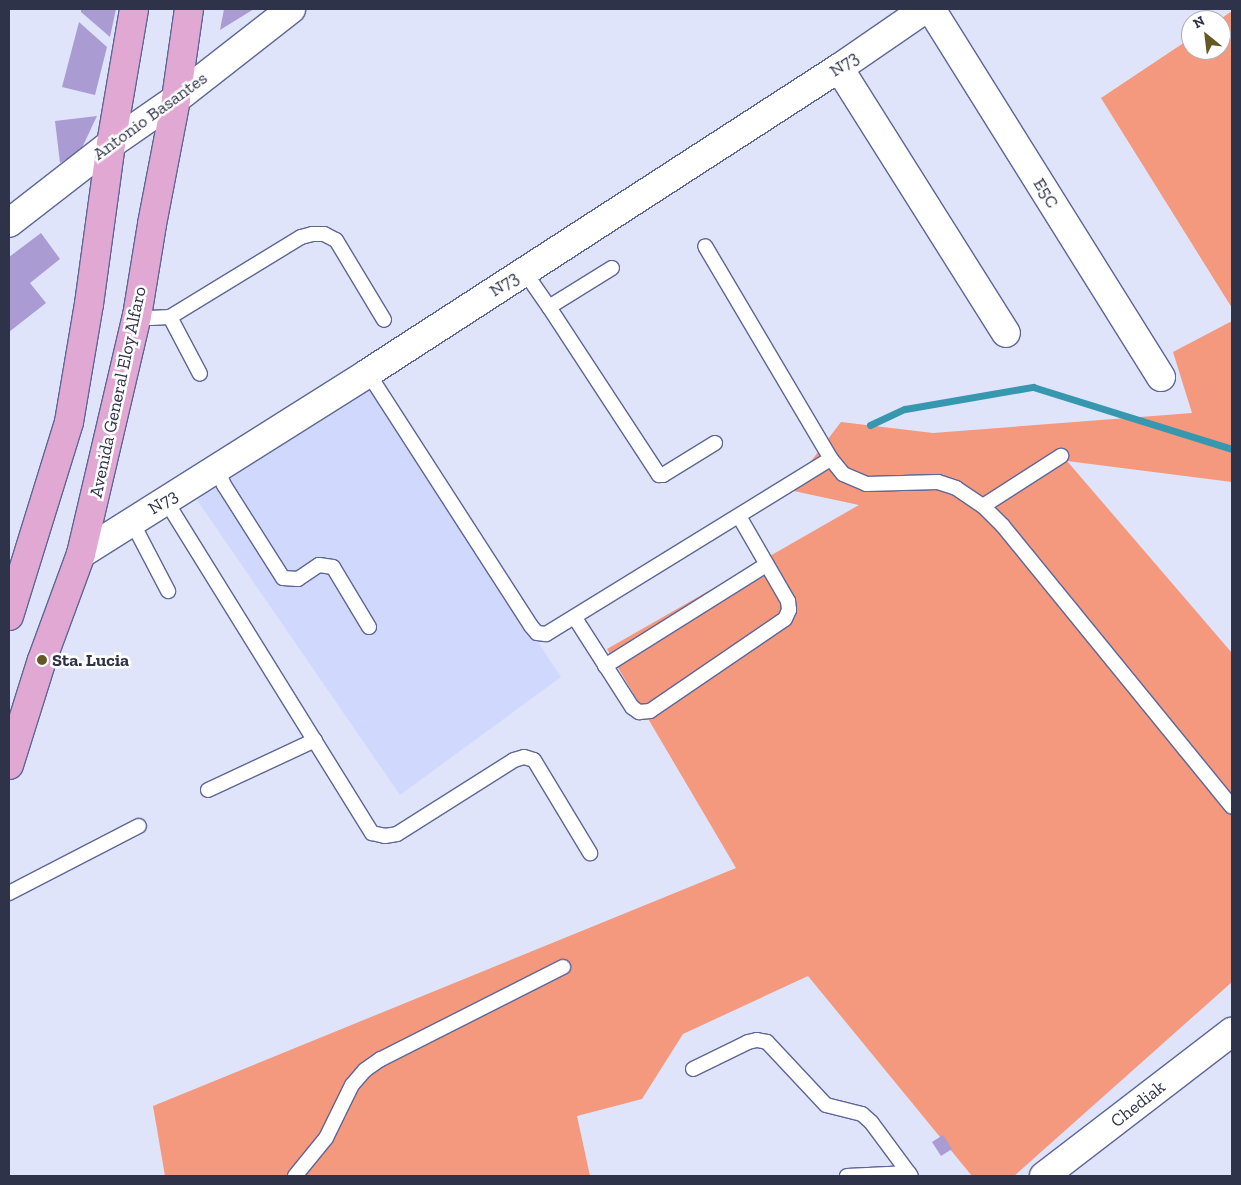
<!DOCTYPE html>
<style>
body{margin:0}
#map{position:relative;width:1241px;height:1185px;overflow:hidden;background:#dfe4fb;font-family:"Zilla Slab",serif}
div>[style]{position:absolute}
.built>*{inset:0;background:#d1d8fe}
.forest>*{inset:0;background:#f4987e}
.stream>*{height:7px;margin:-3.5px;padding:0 3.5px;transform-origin:3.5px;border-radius:3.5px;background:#3797ae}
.building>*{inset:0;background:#aa9cd2}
.roads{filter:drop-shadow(1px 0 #5e6697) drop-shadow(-1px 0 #5e6697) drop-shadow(0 1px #5e6697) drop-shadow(0 -1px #5e6697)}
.service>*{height:14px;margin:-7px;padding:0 7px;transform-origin:7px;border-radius:7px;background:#fff}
.minor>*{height:28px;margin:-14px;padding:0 14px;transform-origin:14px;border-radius:14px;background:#fff}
.primary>*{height:28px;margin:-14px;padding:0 14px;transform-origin:14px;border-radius:14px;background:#e2a8d4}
.dots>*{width:14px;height:14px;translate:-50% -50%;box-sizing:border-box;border:2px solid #fff;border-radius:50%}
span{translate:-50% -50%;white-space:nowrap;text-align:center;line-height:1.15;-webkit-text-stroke:5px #fff;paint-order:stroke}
.street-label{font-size:18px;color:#2f3349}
.poi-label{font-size:18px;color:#2f3349;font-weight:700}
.left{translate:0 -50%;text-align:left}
.frame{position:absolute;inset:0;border:10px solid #2f3349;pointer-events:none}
.north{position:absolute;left:1181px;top:10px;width:50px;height:50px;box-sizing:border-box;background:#fff;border:1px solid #acadb6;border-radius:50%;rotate:331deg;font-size:14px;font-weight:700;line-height:20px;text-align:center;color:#2f3349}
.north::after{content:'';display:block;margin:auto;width:18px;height:22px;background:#645925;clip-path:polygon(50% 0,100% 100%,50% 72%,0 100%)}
</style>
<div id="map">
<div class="built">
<div style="clip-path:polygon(362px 376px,561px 677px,400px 795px,188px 487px)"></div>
</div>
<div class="forest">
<div style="clip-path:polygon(1232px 11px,1232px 308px,1101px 98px,1191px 38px,1191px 50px,1221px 50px,1221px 20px,1219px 20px)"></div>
<div style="clip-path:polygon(1232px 321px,1232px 482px,1067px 461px,1232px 653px,1232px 982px,1014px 1176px,972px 1176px,808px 976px,683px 1034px,642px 1099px,577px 1116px,590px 1176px,165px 1176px,153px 1106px,736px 868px,607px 649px,859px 505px,789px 490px,841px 422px,933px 433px,1192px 413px,1173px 352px)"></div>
</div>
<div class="stream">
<div style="left:870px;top:425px;width:38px;rotate:-25deg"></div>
<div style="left:905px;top:409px;width:130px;rotate:-9.8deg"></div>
<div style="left:1033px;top:387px;width:208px;rotate:17.3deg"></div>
</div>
<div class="building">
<div style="clip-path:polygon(81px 9px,116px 9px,110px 37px,81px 12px)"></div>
<div style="clip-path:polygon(224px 9px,254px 9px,220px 30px)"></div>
<div style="clip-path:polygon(79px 22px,107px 47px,95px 95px,62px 87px)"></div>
<div style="clip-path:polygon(97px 116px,80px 152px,60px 163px,55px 121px)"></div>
<div style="clip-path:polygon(41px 233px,60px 259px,30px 283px,46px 303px,9px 332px,9px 257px)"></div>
<div style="clip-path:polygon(943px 1135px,952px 1149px,941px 1156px,932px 1142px)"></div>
</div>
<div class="roads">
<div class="service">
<div style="left:524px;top:271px;width:44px;rotate:55.2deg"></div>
<div style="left:549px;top:307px;width:74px;rotate:-31.8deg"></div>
<div style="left:549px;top:307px;width:201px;rotate:56.8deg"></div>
<div style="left:659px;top:475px;width:4px"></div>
<div style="left:663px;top:475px;width:61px;rotate:-31.6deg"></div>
<div style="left:137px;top:316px;width:13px;rotate:9deg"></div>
<div style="left:150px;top:318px;width:20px;rotate:-3deg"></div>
<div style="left:170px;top:317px;width:153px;rotate:-31.4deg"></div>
<div style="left:301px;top:237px;width:11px;rotate:-15deg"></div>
<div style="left:312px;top:234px;width:12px"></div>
<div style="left:324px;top:234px;width:13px;rotate:27deg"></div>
<div style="left:336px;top:240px;width:93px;rotate:59deg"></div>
<div style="left:170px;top:317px;width:64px;rotate:62.2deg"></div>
<div style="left:368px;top:373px;width:301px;rotate:57.2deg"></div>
<div style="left:531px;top:626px;width:9px;rotate:49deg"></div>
<div style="left:537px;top:633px;width:9px;rotate:6deg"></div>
<div style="left:546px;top:634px;width:334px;rotate:-31.6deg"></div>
<div style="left:831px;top:459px;width:247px;rotate:-120.6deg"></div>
<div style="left:831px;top:459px;width:19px;rotate:51deg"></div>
<div style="left:843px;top:474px;width:25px;rotate:23deg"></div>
<div style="left:866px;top:484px;width:72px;rotate:-1.6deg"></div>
<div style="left:938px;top:482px;width:19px;rotate:18deg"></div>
<div style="left:956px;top:488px;width:32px;rotate:34deg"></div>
<div style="left:983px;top:506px;width:28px;rotate:45deg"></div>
<div style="left:1003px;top:526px;width:362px;rotate:50.8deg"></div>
<div style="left:217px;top:468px;width:18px;rotate:68deg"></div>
<div style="left:224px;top:485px;width:110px;rotate:57.6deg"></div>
<div style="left:283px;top:578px;width:15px;rotate:4deg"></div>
<div style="left:298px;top:579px;width:25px;rotate:-34deg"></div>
<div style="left:319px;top:565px;width:14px;rotate:8deg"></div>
<div style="left:333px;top:567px;width:70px;rotate:59deg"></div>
<div style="left:166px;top:501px;width:391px;rotate:58.2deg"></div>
<div style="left:372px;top:833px;width:13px;rotate:13deg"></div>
<div style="left:385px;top:836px;width:12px;rotate:-9deg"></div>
<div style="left:397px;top:834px;width:138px;rotate:-32.3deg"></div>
<div style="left:514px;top:760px;width:10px;rotate:-17deg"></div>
<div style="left:524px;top:757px;width:10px;rotate:17deg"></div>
<div style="left:534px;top:760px;width:109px;rotate:58.9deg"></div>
<div style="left:983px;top:506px;width:93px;rotate:-32.7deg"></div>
<div style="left:132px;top:522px;width:78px;rotate:62.4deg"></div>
<div style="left:575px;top:618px;width:106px;rotate:57.4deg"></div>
<div style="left:632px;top:707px;width:9px;rotate:36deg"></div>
<div style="left:639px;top:712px;width:11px;rotate:-5deg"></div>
<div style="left:650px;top:711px;width:163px;rotate:-34.3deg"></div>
<div style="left:785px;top:619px;width:10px;rotate:-66deg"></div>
<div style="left:789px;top:610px;width:9px;rotate:-96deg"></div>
<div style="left:788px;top:601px;width:98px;rotate:-120deg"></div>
<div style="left:605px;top:666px;width:190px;rotate:-32.1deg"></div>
<div style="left:208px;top:790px;width:118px;rotate:-25deg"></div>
<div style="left:9px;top:893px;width:146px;rotate:-27.3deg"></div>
<div style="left:693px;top:1069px;width:61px;rotate:-26.1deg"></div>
<div style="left:748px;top:1042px;width:9px;rotate:-13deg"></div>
<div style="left:757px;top:1040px;width:10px;rotate:11deg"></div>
<div style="left:767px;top:1042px;width:86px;rotate:46.9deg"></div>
<div style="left:826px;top:1105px;width:37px;rotate:14deg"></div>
<div style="left:862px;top:1114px;width:12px;rotate:42deg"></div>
<div style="left:871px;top:1122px;width:67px;rotate:53.5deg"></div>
<div style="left:295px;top:1176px;width:49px;rotate:-50.8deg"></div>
<div style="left:326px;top:1138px;width:59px;rotate:-63.9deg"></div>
<div style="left:352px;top:1085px;width:20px;rotate:-49deg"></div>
<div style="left:365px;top:1070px;width:19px;rotate:-35deg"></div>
<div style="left:381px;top:1059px;width:204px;rotate:-26.8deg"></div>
<div style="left:847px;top:1176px;width:62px;rotate:-2.8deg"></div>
</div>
<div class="minor">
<div style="left:931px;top:9px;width:434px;rotate:58deg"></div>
<div style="left:839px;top:68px;width:313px;rotate:57.8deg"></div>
<div style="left:9px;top:223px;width:129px;rotate:-37.8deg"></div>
<div style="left:111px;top:144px;width:79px;rotate:-34.7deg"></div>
<div style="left:176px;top:99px;width:146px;rotate:-38deg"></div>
<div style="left:81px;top:554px;width:339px;rotate:-32.2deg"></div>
<div style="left:368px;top:373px;width:561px;rotate:-32.93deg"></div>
<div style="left:839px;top:68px;width:104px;rotate:-34.5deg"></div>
<div style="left:1044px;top:1176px;width:237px;rotate:-37.5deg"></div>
</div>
<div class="primary">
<div style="left:9px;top:616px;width:203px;rotate:-72.8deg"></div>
<div style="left:69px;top:422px;width:120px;rotate:-80.4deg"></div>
<div style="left:89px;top:304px;width:162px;rotate:-82.2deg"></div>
<div style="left:111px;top:144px;width:137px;rotate:-80.3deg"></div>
<div style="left:9px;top:765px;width:110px;rotate:-72.6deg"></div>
<div style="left:42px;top:660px;width:113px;rotate:-69.8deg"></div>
<div style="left:81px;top:554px;width:244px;rotate:-76.8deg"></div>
<div style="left:137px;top:316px;width:93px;rotate:-80.7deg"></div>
<div style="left:152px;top:224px;width:127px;rotate:-79.1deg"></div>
<div style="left:176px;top:99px;width:91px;rotate:-81.8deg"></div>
</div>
</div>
<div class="dots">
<div style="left:42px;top:660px;background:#645925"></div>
</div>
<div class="street-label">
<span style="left:844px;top:64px;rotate:-34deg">N73</span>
<span style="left:150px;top:116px;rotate:-36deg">Antonio Basantes</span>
<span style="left:1046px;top:193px;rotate:58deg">E5C</span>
<span style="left:504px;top:284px;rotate:-33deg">N73</span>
<span style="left:118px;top:392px;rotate:-78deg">Avenida General Eloy Alfaro</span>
<span style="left:163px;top:502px;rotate:-32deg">N73</span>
<span style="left:1138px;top:1104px;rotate:-38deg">Chediak</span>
</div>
<div class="poi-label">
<span class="left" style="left:52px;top:660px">Sta. Lucia</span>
</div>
<div class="frame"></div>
<div class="north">N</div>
</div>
